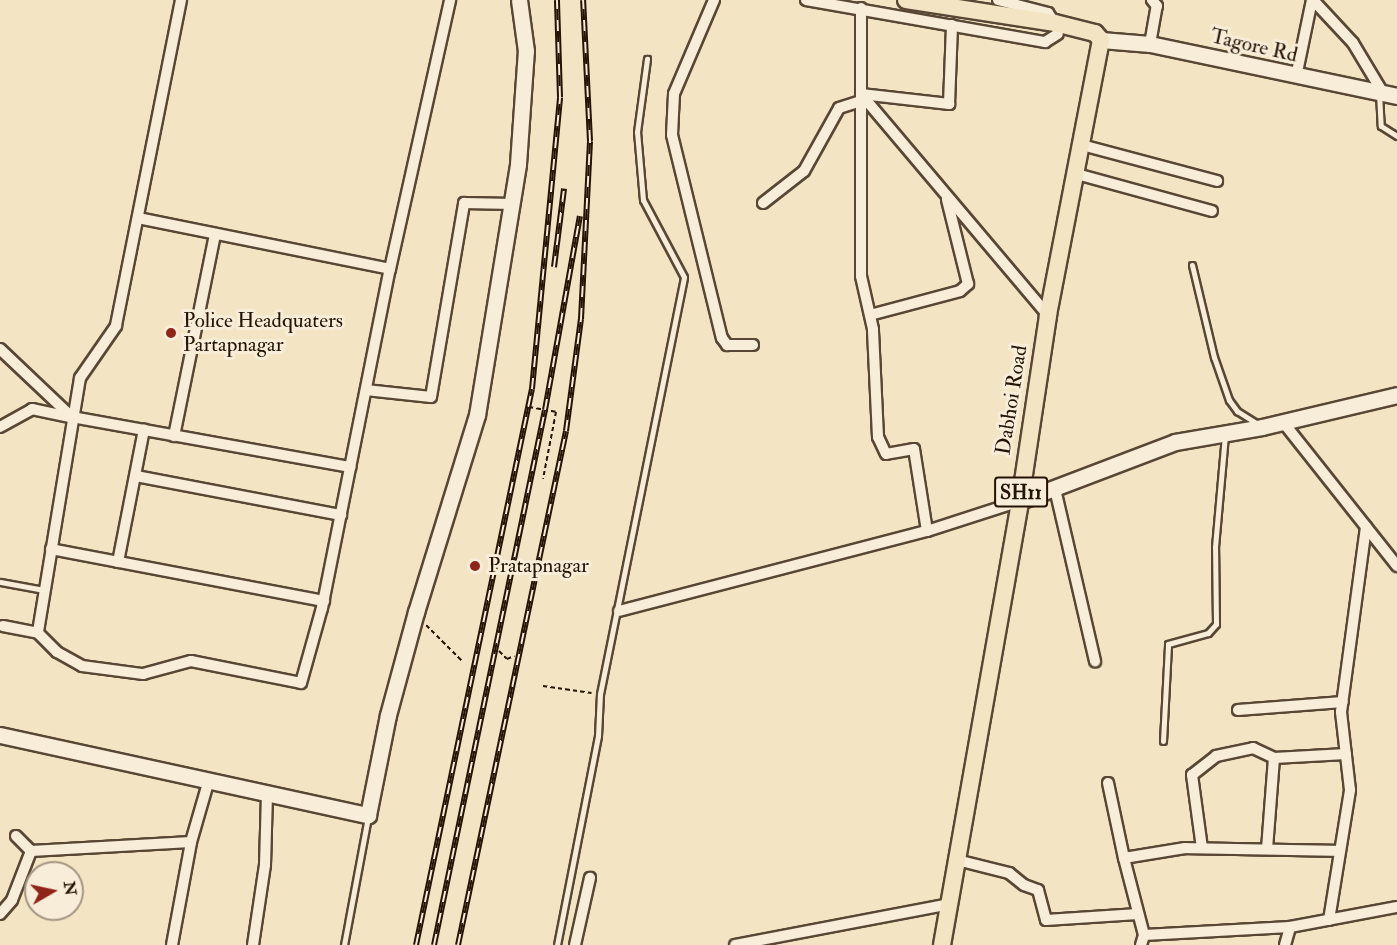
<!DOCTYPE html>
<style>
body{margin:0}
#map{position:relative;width:1397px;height:945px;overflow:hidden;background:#f3e4c3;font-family:"IM FELL Double Pica",serif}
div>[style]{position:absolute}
.path>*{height:2px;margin-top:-1px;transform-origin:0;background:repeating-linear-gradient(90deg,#251304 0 4.5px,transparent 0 7.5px)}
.roads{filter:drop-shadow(2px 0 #584734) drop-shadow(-2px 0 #584734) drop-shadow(0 2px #584734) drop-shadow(0 -2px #584734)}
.lane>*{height:5px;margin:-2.5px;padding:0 2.5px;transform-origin:2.5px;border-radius:2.5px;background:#f7edd8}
.street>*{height:10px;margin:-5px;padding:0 5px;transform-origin:5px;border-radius:5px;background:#f7edd8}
.secondary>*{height:15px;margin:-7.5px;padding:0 7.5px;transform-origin:7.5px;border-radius:7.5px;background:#f7edd8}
.primary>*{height:16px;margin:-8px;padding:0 8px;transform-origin:8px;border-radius:8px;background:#f3e4c3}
.rail>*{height:6px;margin-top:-3px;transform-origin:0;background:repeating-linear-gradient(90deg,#f7edd8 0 11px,#251304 0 22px);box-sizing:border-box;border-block:2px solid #251304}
.dots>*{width:16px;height:16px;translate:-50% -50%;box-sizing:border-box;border:3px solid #f7edd8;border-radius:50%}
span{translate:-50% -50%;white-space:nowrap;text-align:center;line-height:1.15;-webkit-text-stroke:6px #f7edd8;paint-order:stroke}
.shield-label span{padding:2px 4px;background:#f7edd8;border:2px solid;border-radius:4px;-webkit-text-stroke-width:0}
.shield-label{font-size:20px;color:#251304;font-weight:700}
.street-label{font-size:21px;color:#251304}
.poi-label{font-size:21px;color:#251304}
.left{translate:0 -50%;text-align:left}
.north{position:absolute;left:24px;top:861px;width:60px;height:60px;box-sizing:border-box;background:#f7edd8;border:2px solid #a39683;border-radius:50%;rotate:81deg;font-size:16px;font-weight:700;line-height:24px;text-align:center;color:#251304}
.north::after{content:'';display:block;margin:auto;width:21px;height:27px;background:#8f2418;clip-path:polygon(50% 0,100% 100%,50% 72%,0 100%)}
</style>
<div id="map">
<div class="path">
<div style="left:529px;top:407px;width:27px;rotate:10deg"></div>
<div style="left:556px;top:412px;width:68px;rotate:101deg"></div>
<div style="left:426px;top:625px;width:51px;rotate:45deg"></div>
<div style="left:499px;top:651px;width:11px;rotate:45deg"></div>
<div style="left:507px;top:659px;width:8px;rotate:-23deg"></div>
<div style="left:543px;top:686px;width:49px;rotate:8.1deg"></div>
</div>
<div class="roads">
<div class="lane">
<div style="left:1379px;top:93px;width:33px;rotate:87deg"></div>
<div style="left:1381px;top:126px;width:19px;rotate:32deg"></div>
<div style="left:1192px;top:265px;width:95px;rotate:76.6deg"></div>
<div style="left:1214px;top:357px;width:46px;rotate:70.8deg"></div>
<div style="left:1229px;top:400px;width:14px;rotate:54deg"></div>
<div style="left:1237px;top:411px;width:25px;rotate:32deg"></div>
<div style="left:0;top:582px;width:45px;rotate:10.3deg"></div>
<div style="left:1163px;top:741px;width:97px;rotate:-87deg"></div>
<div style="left:1168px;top:644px;width:41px;rotate:-15.4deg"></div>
<div style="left:1208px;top:633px;width:12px;rotate:-48deg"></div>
<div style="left:1216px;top:624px;width:77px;rotate:-90.7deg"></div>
<div style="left:1215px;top:547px;width:112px;rotate:-84.9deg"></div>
<div style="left:344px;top:945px;width:130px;rotate:-79.4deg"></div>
<div style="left:557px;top:945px;width:213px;rotate:-78.9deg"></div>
<div style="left:598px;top:736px;width:42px;rotate:-87.3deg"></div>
<div style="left:600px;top:694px;width:425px;rotate:-78.6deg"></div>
<div style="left:684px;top:277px;width:87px;rotate:-118deg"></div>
<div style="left:643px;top:200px;width:68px;rotate:-95deg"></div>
<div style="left:637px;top:132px;width:74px;rotate:-82.2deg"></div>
</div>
<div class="street">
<div style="left:181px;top:0;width:332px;rotate:101.3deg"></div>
<div style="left:116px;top:326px;width:63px;rotate:124.7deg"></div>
<div style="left:80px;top:378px;width:258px;rotate:99.4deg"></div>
<div style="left:38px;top:633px;width:27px;rotate:45deg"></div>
<div style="left:57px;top:652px;width:29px;rotate:29deg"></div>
<div style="left:82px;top:666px;width:62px;rotate:7.5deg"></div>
<div style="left:143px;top:674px;width:50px;rotate:-15.2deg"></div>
<div style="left:191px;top:661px;width:112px;rotate:11.3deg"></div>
<div style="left:301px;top:683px;width:78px;rotate:-74.4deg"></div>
<div style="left:322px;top:608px;width:346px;rotate:-78.7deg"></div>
<div style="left:390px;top:269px;width:276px;rotate:-77.4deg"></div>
<div style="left:714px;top:0;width:102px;rotate:113.1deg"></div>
<div style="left:674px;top:94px;width:41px;rotate:92.8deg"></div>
<div style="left:672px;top:135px;width:209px;rotate:76.2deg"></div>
<div style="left:722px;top:338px;width:9px;rotate:54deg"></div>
<div style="left:727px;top:345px;width:26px"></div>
<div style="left:806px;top:0;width:243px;rotate:10deg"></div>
<div style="left:1045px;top:42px;width:15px;rotate:-32deg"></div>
<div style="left:998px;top:0;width:52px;rotate:14.6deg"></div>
<div style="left:1048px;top:13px;width:12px;rotate:55deg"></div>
<div style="left:1313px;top:0;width:59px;rotate:47.1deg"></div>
<div style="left:1353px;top:43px;width:58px;rotate:59deg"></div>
<div style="left:861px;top:8px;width:86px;rotate:90deg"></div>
<div style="left:861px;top:94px;width:289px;rotate:49.8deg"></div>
<div style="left:1150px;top:44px;width:39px;rotate:-80deg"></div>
<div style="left:1157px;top:6px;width:8px;rotate:-130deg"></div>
<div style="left:1296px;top:77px;width:79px;rotate:-78.3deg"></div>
<div style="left:1078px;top:144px;width:144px;rotate:14.9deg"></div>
<div style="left:1073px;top:173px;width:144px;rotate:15.3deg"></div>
<div style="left:763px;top:203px;width:52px;rotate:-38deg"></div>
<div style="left:804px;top:171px;width:72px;rotate:-60.9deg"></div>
<div style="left:839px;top:108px;width:23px;rotate:-18deg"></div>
<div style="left:138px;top:218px;width:257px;rotate:11.4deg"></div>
<div style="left:870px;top:315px;width:93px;rotate:-14.9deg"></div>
<div style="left:960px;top:291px;width:11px;rotate:-41deg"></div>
<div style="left:968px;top:284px;width:87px;rotate:-104deg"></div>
<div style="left:0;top:349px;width:99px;rotate:43.4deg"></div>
<div style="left:72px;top:417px;width:283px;rotate:10.2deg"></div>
<div style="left:366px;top:390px;width:65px;rotate:6.1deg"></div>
<div style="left:431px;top:397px;width:197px;rotate:-80.3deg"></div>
<div style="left:464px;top:203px;width:49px;rotate:1.2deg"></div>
<div style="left:1283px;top:422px;width:184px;rotate:51.6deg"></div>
<div style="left:0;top:427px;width:37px;rotate:-29deg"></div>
<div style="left:32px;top:409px;width:40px;rotate:12deg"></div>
<div style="left:174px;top:436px;width:206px;rotate:-78.5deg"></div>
<div style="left:136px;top:476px;width:209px;rotate:10.8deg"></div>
<div style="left:1055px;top:489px;width:177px;rotate:76.9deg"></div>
<div style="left:927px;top:531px;width:83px;rotate:-99deg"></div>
<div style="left:914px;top:449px;width:28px;rotate:170deg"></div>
<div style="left:886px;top:454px;width:19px;rotate:-115deg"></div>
<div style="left:878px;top:437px;width:108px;rotate:-92.7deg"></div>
<div style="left:873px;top:329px;width:54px;rotate:-102.8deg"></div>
<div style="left:861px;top:276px;width:182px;rotate:-90deg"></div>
<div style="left:861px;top:94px;width:89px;rotate:6.5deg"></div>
<div style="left:949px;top:104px;width:79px;rotate:-87.8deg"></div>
<div style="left:51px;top:549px;width:278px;rotate:10.8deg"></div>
<div style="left:118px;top:562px;width:135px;rotate:-78.9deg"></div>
<div style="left:619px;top:611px;width:318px;rotate:-14.6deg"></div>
<div style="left:927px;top:531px;width:98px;rotate:-17.9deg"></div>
<div style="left:3px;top:626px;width:36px;rotate:11deg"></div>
<div style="left:1238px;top:710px;width:105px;rotate:-4.4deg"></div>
<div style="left:1274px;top:758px;width:72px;rotate:-3.2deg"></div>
<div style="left:1108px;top:783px;width:77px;rotate:78deg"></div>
<div style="left:16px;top:836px;width:21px;rotate:45deg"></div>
<div style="left:31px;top:851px;width:160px;rotate:-3.2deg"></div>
<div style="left:1202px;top:848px;width:74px;rotate:-97.8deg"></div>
<div style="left:1192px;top:775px;width:31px;rotate:-38deg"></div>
<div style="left:1216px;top:756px;width:38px;rotate:-12deg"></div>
<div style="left:1253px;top:748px;width:23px;rotate:25deg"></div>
<div style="left:1274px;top:758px;width:91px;rotate:94.4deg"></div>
<div style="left:957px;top:860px;width:54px;rotate:14deg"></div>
<div style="left:1009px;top:873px;width:19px;rotate:39deg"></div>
<div style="left:1024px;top:885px;width:15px;rotate:20deg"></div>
<div style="left:1038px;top:890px;width:31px;rotate:75deg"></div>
<div style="left:1046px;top:920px;width:92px;rotate:-3.7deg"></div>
<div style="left:0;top:914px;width:18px;rotate:-49deg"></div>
<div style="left:12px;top:900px;width:53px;rotate:-68.8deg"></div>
<div style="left:1329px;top:920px;width:132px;rotate:-80.8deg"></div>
<div style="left:1350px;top:790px;width:79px;rotate:-96.6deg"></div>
<div style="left:1341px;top:712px;width:187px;rotate:-82.3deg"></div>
<div style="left:1144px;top:935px;width:80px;rotate:-104.6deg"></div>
<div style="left:1124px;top:858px;width:62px;rotate:-9.3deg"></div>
<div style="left:1185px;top:848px;width:155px;rotate:1.1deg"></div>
<div style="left:172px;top:945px;width:105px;rotate:-79.5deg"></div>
<div style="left:191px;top:842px;width:61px;rotate:-73.9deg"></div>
<div style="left:253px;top:945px;width:81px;rotate:-81.5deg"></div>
<div style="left:265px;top:865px;width:70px;rotate:-88.4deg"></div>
<div style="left:575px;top:945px;width:69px;rotate:-77.4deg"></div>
<div style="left:735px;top:945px;width:218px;rotate:-10.8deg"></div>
<div style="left:1141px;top:945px;width:10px;rotate:-73deg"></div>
<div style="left:1144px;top:935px;width:146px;rotate:-3.1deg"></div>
<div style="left:1290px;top:927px;width:109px;rotate:-10.6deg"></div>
<div style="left:1285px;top:945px;width:19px;rotate:-74deg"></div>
</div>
<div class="secondary">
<div style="left:1101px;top:40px;width:49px;rotate:4.7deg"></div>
<div style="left:1150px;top:44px;width:252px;rotate:11.9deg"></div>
<div style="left:1020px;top:501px;width:166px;rotate:-20.8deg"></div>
<div style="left:1175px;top:442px;width:88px;rotate:-9.8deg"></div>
<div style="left:1262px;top:427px;width:139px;rotate:-13.3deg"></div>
<div style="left:0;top:735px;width:377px;rotate:12.3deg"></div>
<div style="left:368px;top:815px;width:102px;rotate:-78.7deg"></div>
<div style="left:388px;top:715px;width:107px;rotate:-74.8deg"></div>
<div style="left:416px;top:612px;width:206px;rotate:-72.8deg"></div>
<div style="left:477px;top:415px;width:254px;rotate:-80.7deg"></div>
<div style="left:518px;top:164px;width:113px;rotate:-86deg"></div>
<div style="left:526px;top:51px;width:51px;rotate:-97.8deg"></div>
</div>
<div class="primary">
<div style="left:906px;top:0;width:151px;rotate:8.8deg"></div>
<div style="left:1055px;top:23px;width:41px;rotate:14deg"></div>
<div style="left:1095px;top:33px;width:9px;rotate:49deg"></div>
<div style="left:942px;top:945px;width:451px;rotate:-80deg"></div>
<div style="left:1020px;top:501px;width:188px;rotate:-81.4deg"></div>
<div style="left:1048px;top:315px;width:280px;rotate:-79.1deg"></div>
</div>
</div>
<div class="rail">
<div style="left:554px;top:267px;width:79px;rotate:-82.7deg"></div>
<div style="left:416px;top:945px;width:568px;rotate:-78.22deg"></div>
<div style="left:532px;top:389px;width:293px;rotate:-84.5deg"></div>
<div style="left:560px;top:97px;width:97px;rotate:-91.8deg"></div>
<div style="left:434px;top:945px;width:546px;rotate:-78.28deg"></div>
<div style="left:545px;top:410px;width:197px;rotate:-79.8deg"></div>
<div style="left:458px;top:945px;width:525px;rotate:-78.13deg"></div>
<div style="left:566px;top:431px;width:113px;rotate:-82.4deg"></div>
<div style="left:581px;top:319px;width:178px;rotate:-87.1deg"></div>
<div style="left:590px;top:141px;width:141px;rotate:-92.8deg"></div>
</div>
<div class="dots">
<div style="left:171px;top:333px;background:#8f2418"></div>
<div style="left:475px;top:566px;background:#8f2418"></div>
</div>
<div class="shield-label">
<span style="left:1021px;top:492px">SH11</span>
</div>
<div class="street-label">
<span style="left:1254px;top:46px;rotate:13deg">Tagore Rd</span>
<span style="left:1012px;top:400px;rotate:-81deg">Dabhoi Road</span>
</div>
<div class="poi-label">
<span class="left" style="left:183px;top:333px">Police Headquaters<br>Partapnagar</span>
<span class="left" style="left:488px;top:566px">Pratapnagar</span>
</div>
<div class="north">N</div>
</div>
